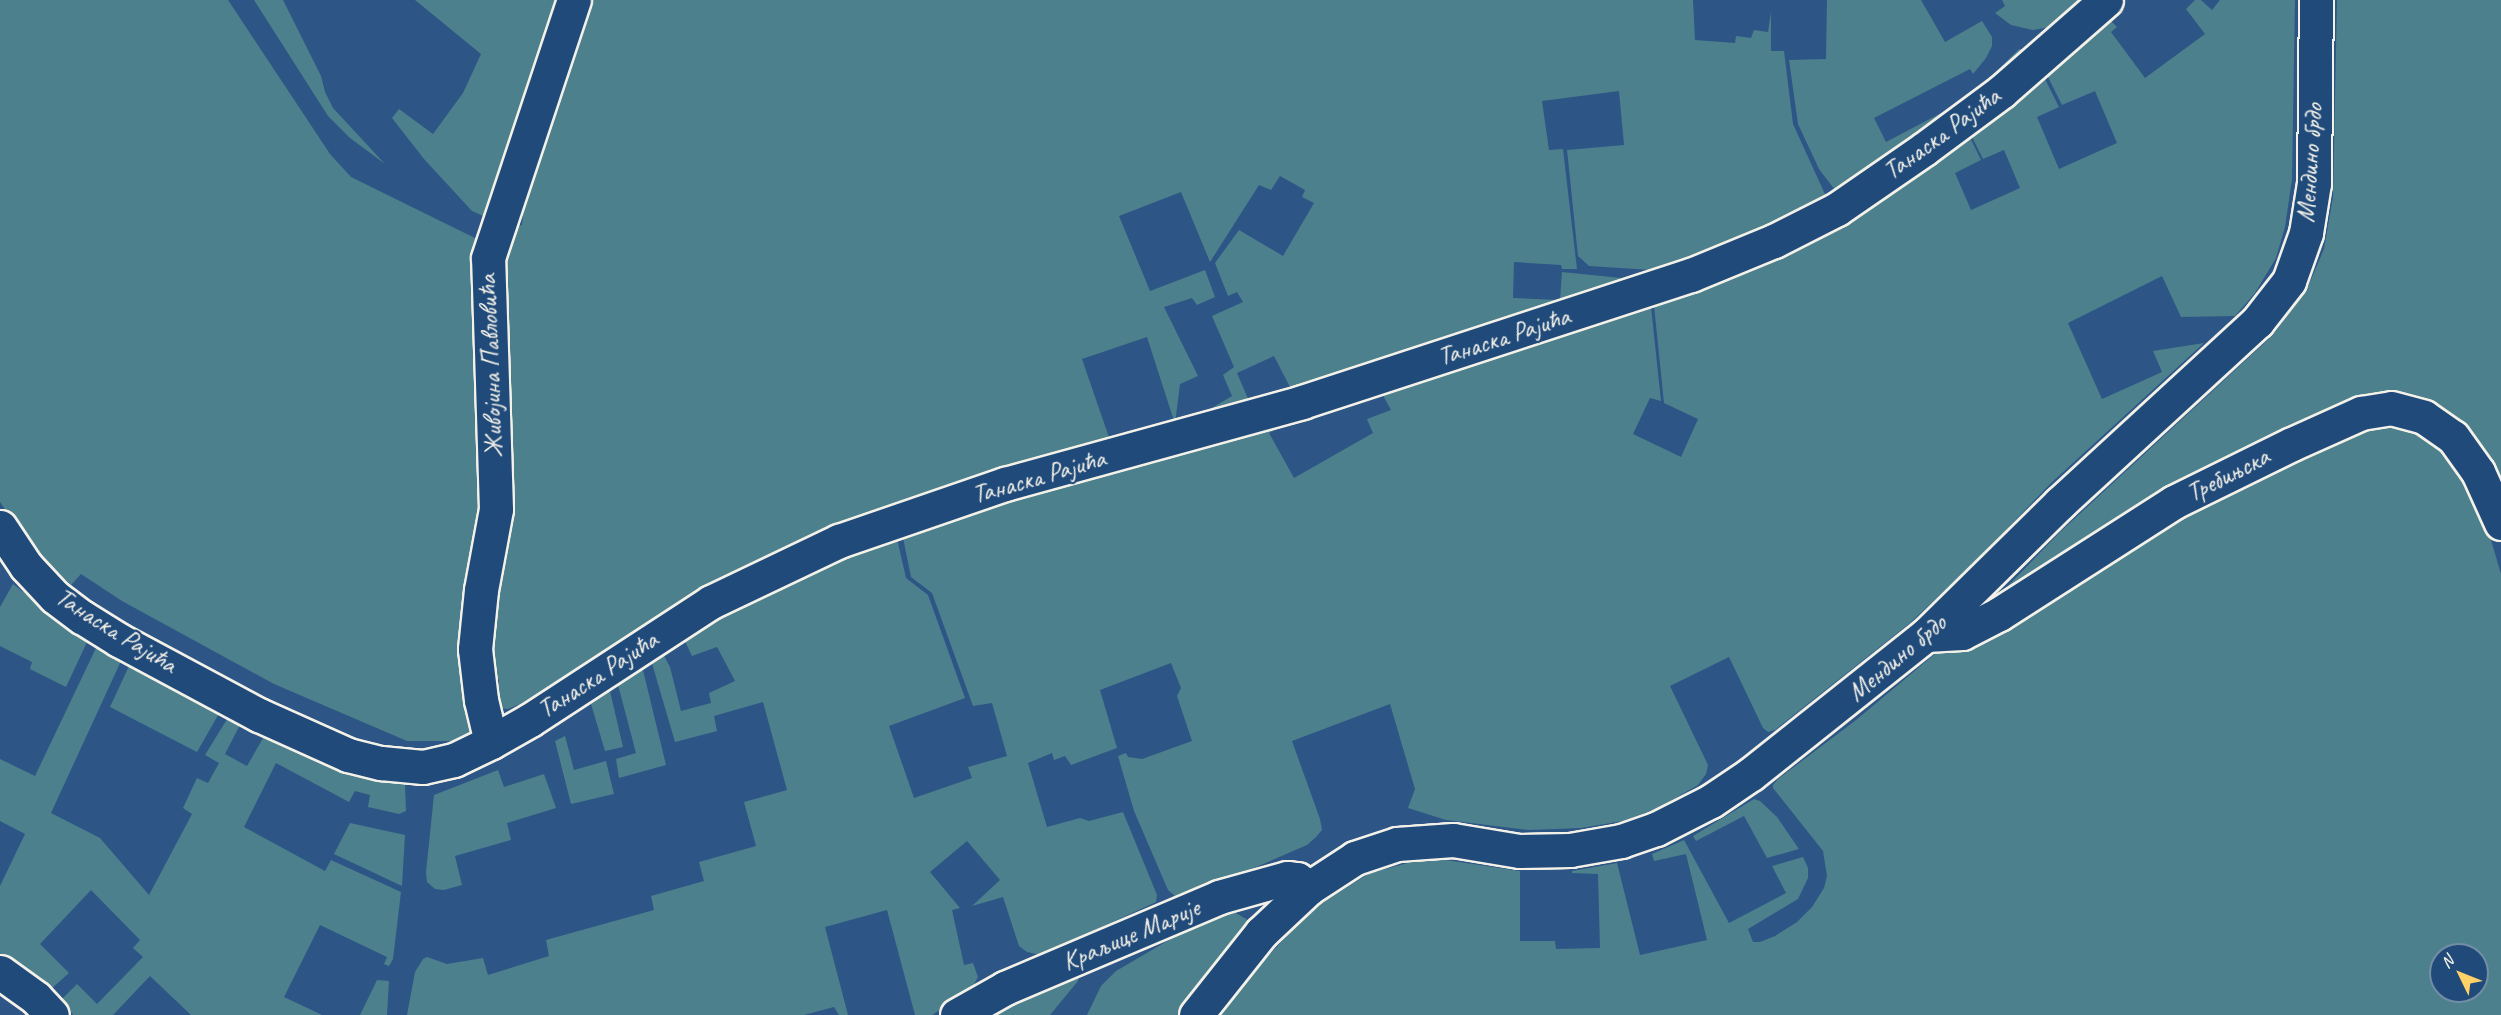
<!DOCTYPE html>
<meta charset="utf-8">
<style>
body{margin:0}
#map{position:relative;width:2501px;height:1015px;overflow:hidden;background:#2d5585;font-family:Caveat,sans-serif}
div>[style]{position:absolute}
.green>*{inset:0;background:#4c808d}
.roads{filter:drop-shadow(2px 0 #f4f1e8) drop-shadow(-2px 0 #f4f1e8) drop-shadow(0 2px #f4f1e8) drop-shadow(0 -2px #f4f1e8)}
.minor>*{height:33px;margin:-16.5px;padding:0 16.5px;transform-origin:16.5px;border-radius:16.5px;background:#1f4a7a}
.tertiary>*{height:33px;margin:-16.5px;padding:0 16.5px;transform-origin:16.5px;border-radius:16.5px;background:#1f4a7a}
span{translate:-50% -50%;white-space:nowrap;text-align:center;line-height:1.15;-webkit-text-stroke:4.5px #1f4a7a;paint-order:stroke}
.street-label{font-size:26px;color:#f4f1e8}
.north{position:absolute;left:2429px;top:943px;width:60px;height:60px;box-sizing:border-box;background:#1f4a7a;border:2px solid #748da6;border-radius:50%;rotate:313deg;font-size:16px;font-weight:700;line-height:24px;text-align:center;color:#f4f1e8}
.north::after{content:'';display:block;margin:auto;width:21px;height:27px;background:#ffd166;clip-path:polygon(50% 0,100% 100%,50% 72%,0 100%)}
</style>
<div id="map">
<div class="green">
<div style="clip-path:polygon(0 0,228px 0,330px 154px,351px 177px,483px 242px,478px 729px,465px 741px,407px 741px,274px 684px,122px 601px,81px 574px,71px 585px,49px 565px,21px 533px,0 502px)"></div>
<div style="clip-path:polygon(254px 0,283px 0,321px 76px,325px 92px,333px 108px,385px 164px,350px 138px,328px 116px)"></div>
<div style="clip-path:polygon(415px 0,565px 0,494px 213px,483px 216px,472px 211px,424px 159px,392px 118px,399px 109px,433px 134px,463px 93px,481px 54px)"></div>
<div style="clip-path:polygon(582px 0,1693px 0,1695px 40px,1735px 43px,1736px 36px,1751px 38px,1754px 30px,1768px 32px,1771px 12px,1771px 51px,1784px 51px,1793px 124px,1829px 203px,1667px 271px,1589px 266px,1578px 256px,1567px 150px,1624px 145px,1619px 91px,1542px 101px,1549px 150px,1563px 149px,1577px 269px,1562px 269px,1561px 265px,1514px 262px,1513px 298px,1560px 300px,1562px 272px,1621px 278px,1634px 283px,1292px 391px,1274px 356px,1237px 373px,1252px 408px,1200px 415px,1232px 396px,1223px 375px,1234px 367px,1212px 316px,1243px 302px,1237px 292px,1228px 296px,1215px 263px,1239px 230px,1283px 256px,1314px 203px,1302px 197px,1305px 190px,1280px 176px,1271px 190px,1259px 185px,1210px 262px,1181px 192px,1119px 216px,1150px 291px,1205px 270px,1215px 297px,1197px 305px,1192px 298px,1164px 307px,1198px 376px,1180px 384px,1175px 424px,1147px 337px,1082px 359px,1113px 449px,1058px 463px,571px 676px,525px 702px,508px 709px,497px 708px,492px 696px,499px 691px,499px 680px,491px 669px,501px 261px,514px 227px,522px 225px,527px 171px)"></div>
<div style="clip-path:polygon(1827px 0,1921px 0,1945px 42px,1982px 21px,1992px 37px,1992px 46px,1986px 58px,1973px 74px,1970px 69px,1874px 118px,1886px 142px,1981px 92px,1980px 88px,2019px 49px,2027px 49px,2030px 55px,1979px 100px,1903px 157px,1849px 193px,1838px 194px,1819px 169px,1798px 124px,1789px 60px,1826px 59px)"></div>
<div style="clip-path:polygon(2002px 0,2089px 0,2056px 26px,2033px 30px,2011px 25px,1995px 13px,2005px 6px)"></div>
<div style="clip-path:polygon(2195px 0,2201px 0,2212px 10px,2220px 0,2295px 0,2292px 179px,2285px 227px,2276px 258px,2255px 293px,2235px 316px,2181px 317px,2162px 276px,2068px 323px,2102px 399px,2162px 372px,2153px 351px,2204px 343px,2050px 484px,1980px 557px,1910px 623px,1775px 730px,1768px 732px,1763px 728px,1729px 657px,1670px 686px,1708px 765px,1706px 774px,1698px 785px,1658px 808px,1623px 821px,1581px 828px,1529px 830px,1446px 820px,1408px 808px,1415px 789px,1390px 704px,1292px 741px,1320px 819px,1322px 830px,1316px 837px,1307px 845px,1254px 868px,1175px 896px,1168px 890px,1134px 811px,1118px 756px,1126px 753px,1128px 757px,1142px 759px,1192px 741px,1177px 696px,1181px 688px,1171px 663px,1100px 690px,1117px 748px,1071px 765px,1065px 756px,1054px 760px,1052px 753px,1028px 763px,1047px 827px,1080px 818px,1089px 821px,1123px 812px,1157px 895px,1156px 902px,1041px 955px,1027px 952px,1019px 946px,1003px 897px,972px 906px,1000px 880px,967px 841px,930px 872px,960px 908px,952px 910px,964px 965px,973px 963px,978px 977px,973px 986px,959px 998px,932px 1015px,915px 1015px,887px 910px,825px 927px,848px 1015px,839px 1015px,834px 1007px,804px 1015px,407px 1015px,415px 972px,423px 959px,427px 957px,447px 964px,483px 958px,488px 975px,549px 956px,546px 940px,654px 910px,651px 896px,704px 881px,699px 862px,756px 846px,744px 802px,787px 790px,763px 702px,714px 716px,717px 731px,675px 742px,651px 660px,662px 652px,670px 667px,681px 711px,711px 703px,709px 693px,735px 681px,717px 647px,692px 656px,682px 635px,747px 592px,895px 530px,906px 578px,928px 595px,965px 698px,889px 726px,914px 798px,972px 778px,968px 767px,1007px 756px,992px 703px,973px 706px,932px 593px,911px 577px,901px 528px,1311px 411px,1269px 433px,1294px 478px,1373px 433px,1367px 419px,1391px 410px,1379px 388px,1650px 297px,1661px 401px,1650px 398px,1633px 434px,1681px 457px,1698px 419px,1664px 403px,1653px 296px,1966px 129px,1981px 160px,1955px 173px,1971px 210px,2020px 188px,2004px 150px,1983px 159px,1967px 127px,2040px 69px,2059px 107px,2037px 117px,2059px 169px,2117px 143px,2095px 91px,2062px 105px,2043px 67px,2106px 16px,2117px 27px,2111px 32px,2145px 78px,2205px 34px,2186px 9px)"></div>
<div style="clip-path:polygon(2337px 0,2501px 0,2501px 483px,2487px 455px,2465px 428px,2424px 401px,2004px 590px,2060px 532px,2273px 335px,2307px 289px,2324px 249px,2333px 197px)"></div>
<div style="clip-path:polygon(evenodd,2378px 423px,2409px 428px,2427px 437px,2456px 465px,2486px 523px,2501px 574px,2501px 1015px,1222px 1015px,1245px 981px,1311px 910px,1370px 873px,1408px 863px,1439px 859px,1520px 871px,1520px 941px,1555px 941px,1556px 949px,1600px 948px,1598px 874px,1572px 873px,1572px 871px,1617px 863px,1640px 955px,1707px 940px,1686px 854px,1654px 861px,1652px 854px,1684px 840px,1729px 923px,1786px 893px,1772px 866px,1803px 857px,1808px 868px,1808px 878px,1798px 899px,1748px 929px,1753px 942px,1760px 942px,1775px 936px,1797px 922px,1812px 907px,1824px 888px,1827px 876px,1823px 851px,1773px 788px,1773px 785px,1778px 779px,1856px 720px,1942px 648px,2154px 527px,2239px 482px,2378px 423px,2441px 955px,2477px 955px,2477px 991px,2441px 991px,2441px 955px)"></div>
<div style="clip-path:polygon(13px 584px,87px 642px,66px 687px,30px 669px,32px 662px,0 646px,0 607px)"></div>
<div style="clip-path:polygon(96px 648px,121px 661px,51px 813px,100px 838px,149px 895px,192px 814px,183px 808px,197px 778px,208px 783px,219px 763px,205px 755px,229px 716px,242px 721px,225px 754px,247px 766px,266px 733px,351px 775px,405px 785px,406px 811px,399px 814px,368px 807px,370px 795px,355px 791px,349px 802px,276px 763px,244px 827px,325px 871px,331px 860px,401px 892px,393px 959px,389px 966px,384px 964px,387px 957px,320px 925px,284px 997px,322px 1015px,191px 1015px,150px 976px,113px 1015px,73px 1015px,62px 999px,77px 984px,97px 1004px,143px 957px,133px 948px,140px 940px,91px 890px,40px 944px,69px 973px,51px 989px,0 954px,0 886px,25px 834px,0 821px,0 759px,35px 776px)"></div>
<div style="clip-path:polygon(129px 666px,221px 710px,197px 752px,110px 707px)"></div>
<div style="clip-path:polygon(642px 666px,666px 765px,619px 778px,616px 759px,636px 753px,618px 685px)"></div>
<div style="clip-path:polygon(610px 691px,623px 747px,605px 751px,591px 704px)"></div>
<div style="clip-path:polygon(565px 736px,574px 770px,606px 761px,614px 794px,571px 804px,555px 741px)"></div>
<div style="clip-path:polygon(498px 770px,504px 787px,544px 774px,556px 808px,507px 823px,511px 840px,455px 856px,462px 885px,444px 890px,435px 889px,427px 882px,426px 872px,434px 795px)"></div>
<div style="clip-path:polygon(1754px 799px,1760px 801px,1777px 817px,1799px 849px,1767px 858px,1744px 816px,1696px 841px,1693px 836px)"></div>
<div style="clip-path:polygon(350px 823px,405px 835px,402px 886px,334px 854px)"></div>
<div style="clip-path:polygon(1234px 912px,1248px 920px,1248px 926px,1178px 1015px,1087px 1015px,1101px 986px,1116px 971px,1205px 919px)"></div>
<div style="clip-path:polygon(1073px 973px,1079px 975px,1078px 981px,1050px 1015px,985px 1015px)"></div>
<div style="clip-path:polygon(377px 980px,389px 981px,387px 1015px,360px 1015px)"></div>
</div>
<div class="roads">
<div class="minor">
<div style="left:0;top:527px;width:47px;rotate:56.3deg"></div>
<div style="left:26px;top:566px;width:42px;rotate:46.9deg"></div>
<div style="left:55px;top:597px;width:34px;rotate:37deg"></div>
<div style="left:82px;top:617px;width:44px;rotate:31.9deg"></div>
<div style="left:119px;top:640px;width:159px;rotate:28.2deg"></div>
<div style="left:259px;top:715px;width:98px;rotate:24.2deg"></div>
<div style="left:348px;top:755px;width:34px;rotate:14deg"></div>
<div style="left:381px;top:763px;width:42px;rotate:5.4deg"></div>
<div style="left:423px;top:767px;width:32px;rotate:-13deg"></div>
<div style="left:454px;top:760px;width:41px;rotate:-25.9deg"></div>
<div style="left:491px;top:742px;width:45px;rotate:-29.4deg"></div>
<div style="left:530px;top:720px;width:216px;rotate:-33.1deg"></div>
<div style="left:711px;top:602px;width:142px;rotate:-25.5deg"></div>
<div style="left:839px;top:541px;width:176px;rotate:-19deg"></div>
<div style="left:1005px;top:484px;width:308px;rotate:-15.4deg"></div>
<div style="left:1302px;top:402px;width:409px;rotate:-18.1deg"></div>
<div style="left:1691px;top:275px;width:90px;rotate:-22.3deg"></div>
<div style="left:1774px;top:241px;width:71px;rotate:-26.9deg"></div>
<div style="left:1837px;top:209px;width:106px;rotate:-34.6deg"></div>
<div style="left:1924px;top:149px;width:97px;rotate:-36.6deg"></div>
<div style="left:2002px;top:91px;width:138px;rotate:-41.2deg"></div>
<div style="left:1926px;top:635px;width:36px;rotate:-3deg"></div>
<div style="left:1962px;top:633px;width:42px;rotate:-27.2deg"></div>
<div style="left:1999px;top:614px;width:208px;rotate:-32.6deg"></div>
<div style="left:2174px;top:502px;width:131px;rotate:-26.2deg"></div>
<div style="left:2292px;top:444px;width:76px;rotate:-24.2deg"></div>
<div style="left:2361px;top:413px;width:30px;rotate:-9deg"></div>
<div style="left:2391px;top:408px;width:34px;rotate:15deg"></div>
<div style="left:2424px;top:417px;width:35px;rotate:35deg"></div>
<div style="left:2453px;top:437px;width:43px;rotate:54.5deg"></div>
<div style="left:2478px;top:472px;width:56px;rotate:65.7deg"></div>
<div style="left:491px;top:742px;width:43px;rotate:-103.4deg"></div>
<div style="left:481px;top:700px;width:51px;rotate:-96.7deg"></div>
<div style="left:475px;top:649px;width:59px;rotate:-84.2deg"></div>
<div style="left:481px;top:590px;width:82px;rotate:-79.5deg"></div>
<div style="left:496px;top:509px;width:251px;rotate:-91.8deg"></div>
<div style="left:488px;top:258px;width:272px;rotate:-71.6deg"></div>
<div style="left:0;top:972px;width:44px;rotate:35.8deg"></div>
<div style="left:36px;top:998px;width:23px;rotate:47deg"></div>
<div style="left:957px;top:1015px;width:55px;rotate:-29.4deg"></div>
<div style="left:1005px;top:988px;width:233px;rotate:-23deg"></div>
<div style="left:1219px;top:897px;width:71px;rotate:-15.6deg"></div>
<div style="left:1287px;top:878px;width:10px;rotate:6deg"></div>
<div style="left:1297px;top:879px;width:15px;rotate:37deg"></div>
</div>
<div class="tertiary">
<div style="left:1196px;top:1015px;width:105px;rotate:-51.6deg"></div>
<div style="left:1261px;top:933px;width:66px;rotate:-43.2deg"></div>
<div style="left:1309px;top:888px;width:55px;rotate:-33.1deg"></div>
<div style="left:1355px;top:858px;width:44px;rotate:-18.4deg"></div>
<div style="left:1397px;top:844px;width:56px;rotate:-4.1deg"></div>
<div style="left:1453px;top:840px;width:67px;rotate:9.5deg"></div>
<div style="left:1519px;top:851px;width:51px;rotate:-1.1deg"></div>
<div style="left:1570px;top:850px;width:52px;rotate:-10deg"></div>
<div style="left:1621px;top:841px;width:37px;rotate:-19deg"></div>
<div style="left:1656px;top:829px;width:62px;rotate:-27deg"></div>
<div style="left:1711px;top:801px;width:48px;rotate:-34deg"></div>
<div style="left:1751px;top:774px;width:223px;rotate:-38.5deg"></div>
<div style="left:1926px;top:635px;width:188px;rotate:-44.6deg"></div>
<div style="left:2060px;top:503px;width:268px;rotate:-42.6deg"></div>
<div style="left:2257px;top:322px;width:52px;rotate:-52deg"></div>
<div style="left:2289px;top:281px;width:51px;rotate:-70.5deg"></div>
<div style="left:2306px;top:233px;width:51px;rotate:-80.9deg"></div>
<div style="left:2314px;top:183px;width:183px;rotate:-89.4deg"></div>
</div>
</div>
<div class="street-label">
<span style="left:1942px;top:134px;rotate:-36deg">Танаска Рајића</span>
<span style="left:2310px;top:163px;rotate:-86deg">Мендино брдо</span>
<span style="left:1504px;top:337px;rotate:-18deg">Танаска Рајића</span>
<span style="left:491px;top:366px;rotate:-92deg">Живојина Павловића</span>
<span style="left:2228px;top:475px;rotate:-27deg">Требињска</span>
<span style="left:1039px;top:477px;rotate:-16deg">Танаска Рајића</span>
<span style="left:116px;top:631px;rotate:32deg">Танаска Рајића</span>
<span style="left:1897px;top:658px;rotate:-40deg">Мендино брдо</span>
<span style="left:598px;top:675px;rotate:-33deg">Танаска Рајића</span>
<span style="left:1131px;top:935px;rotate:-23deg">Краљице Марије</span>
</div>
<div class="north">N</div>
</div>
